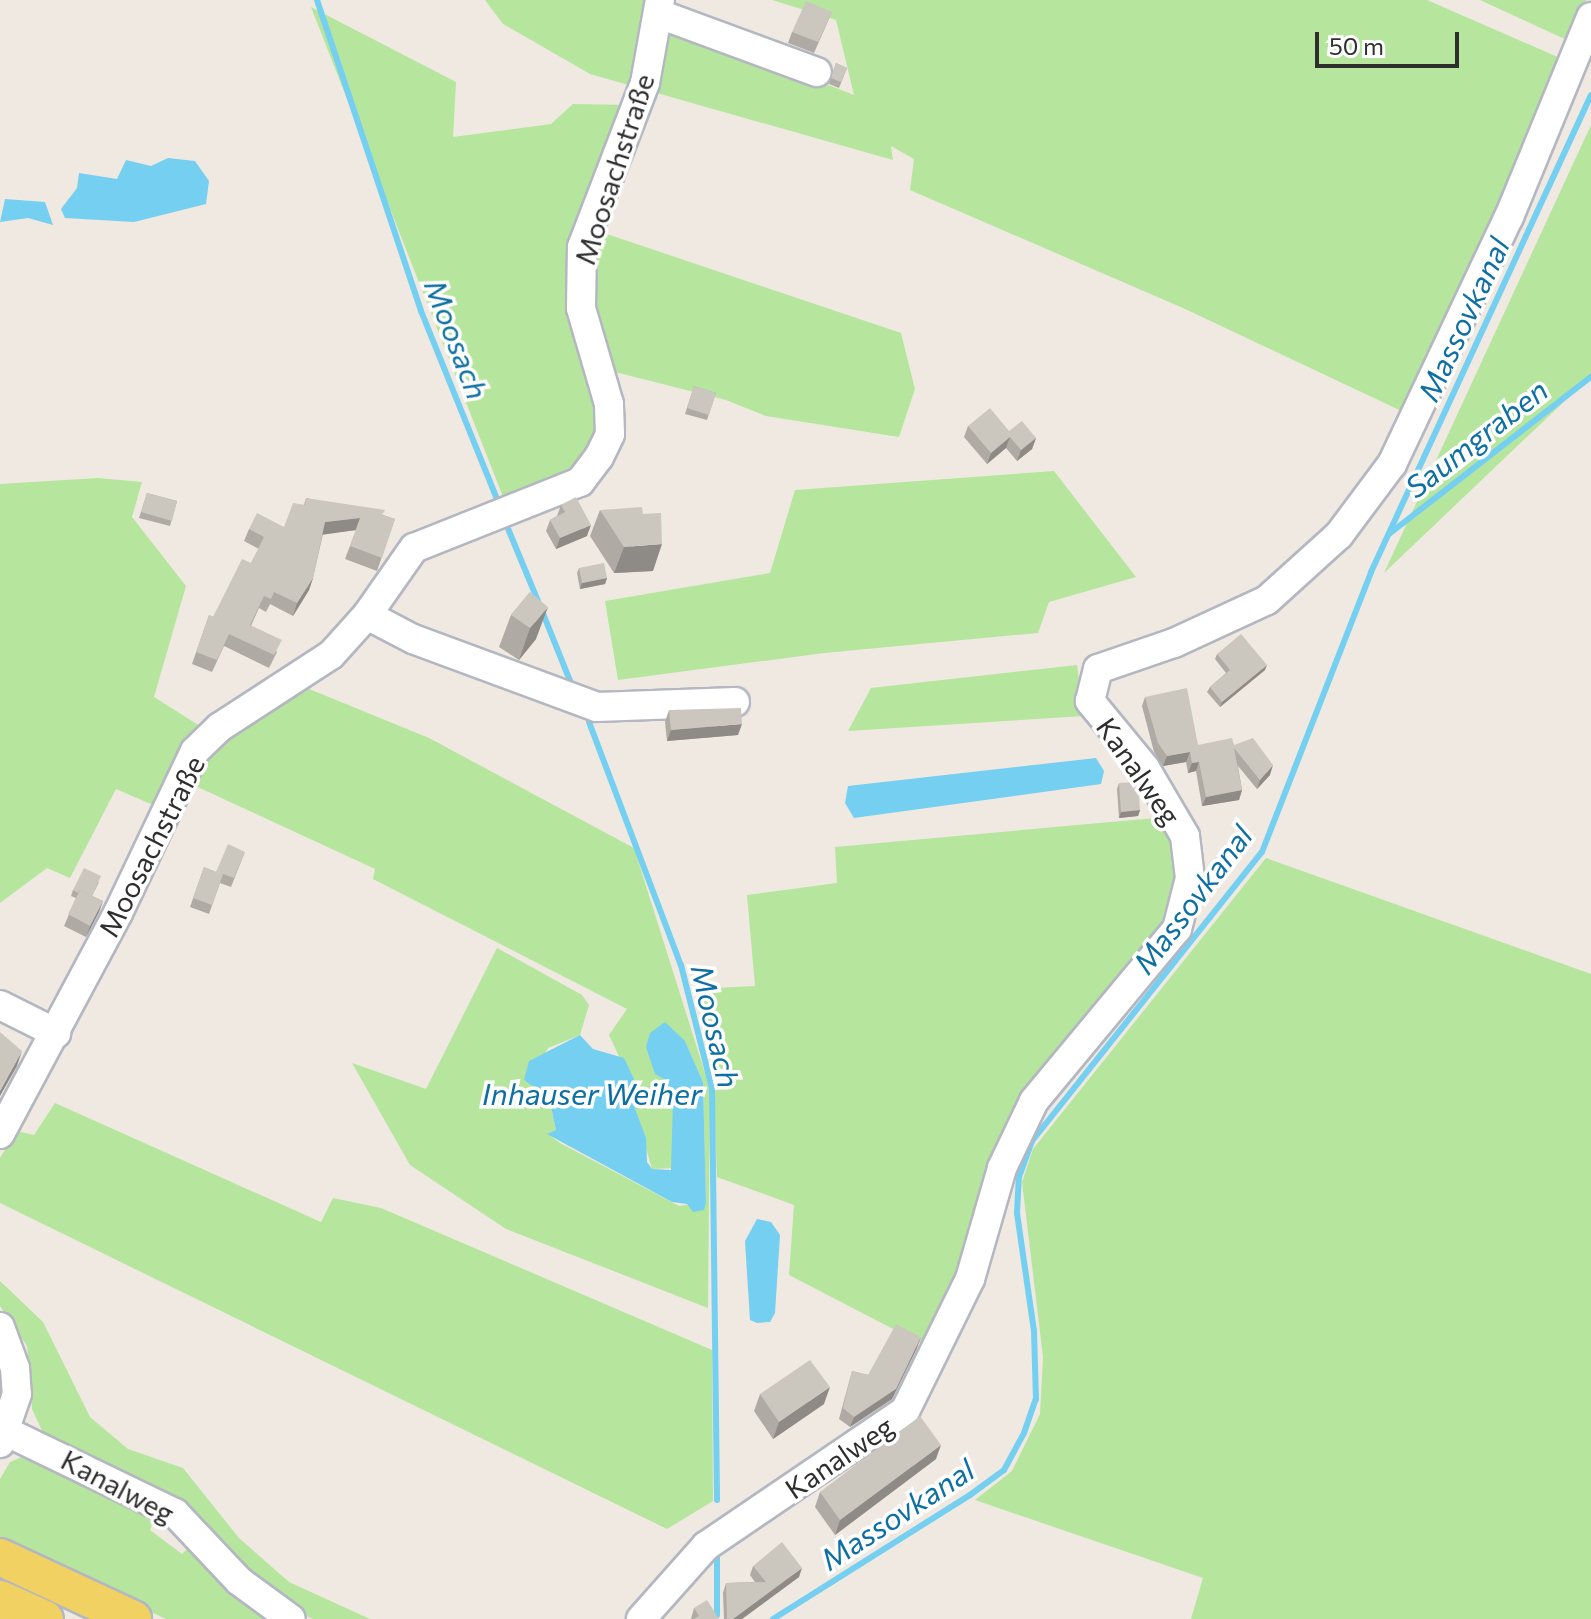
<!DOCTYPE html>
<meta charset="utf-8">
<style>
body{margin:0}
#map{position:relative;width:1591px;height:1619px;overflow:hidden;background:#efe9e1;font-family:Commissioner,sans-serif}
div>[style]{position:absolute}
.green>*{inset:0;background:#b6e59e}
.water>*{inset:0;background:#75cff0}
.stream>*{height:6px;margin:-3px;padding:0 3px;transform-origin:3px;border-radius:3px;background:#75cff0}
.roads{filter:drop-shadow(2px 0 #b4b7c1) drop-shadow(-2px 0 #b4b7c1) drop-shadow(0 2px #b4b7c1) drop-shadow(0 -2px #b4b7c1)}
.minor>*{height:28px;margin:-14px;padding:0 14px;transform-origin:14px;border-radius:14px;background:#fff}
.major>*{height:36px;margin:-18px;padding:0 18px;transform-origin:18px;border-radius:18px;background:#f2d163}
.wall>*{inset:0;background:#afaba4}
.shaded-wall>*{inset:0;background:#8e8b86}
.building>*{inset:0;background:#cbc7bf}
span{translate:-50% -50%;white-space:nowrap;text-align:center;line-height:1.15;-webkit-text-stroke:7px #fff;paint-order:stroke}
.street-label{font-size:28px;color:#2e2e2e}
.water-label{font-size:30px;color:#0d6fa3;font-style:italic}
.scale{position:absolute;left:1315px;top:32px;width:144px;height:36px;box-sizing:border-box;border:4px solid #2e2e2e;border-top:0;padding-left:10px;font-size:24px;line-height:28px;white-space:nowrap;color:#2e2e2e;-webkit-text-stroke:6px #fff;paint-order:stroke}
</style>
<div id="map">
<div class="green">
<div style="clip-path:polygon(485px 0,648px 0,648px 14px,854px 95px,836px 20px,772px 0,1427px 0,1560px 58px,1497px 219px,1410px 415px,1183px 308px,910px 190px,914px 159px,891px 146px,893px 160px,590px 74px,503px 24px)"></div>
<div style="clip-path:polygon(1480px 0,1586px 0,1569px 41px)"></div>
<div style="clip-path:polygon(311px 7px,456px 82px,453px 137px,551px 124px,573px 104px,628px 105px,595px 230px,901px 333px,915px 389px,899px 437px,766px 416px,726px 400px,607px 370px,599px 426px,575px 476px,507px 507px)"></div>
<div style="clip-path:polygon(1591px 125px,1591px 376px,1384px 573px)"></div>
<div style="clip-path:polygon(1054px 471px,1136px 577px,1049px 602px,1038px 633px,824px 653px,618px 680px,605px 601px,770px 573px,795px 490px)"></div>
<div style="clip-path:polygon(98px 478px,142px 482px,132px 517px,186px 586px,154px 697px,200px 726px,160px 808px,116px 789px,70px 878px,47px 868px,0 903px,0 484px)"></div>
<div style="clip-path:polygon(1077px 665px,1084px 716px,848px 731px,871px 688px)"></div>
<div style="clip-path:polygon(297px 684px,429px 738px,634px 848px,710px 1089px,708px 1308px,506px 1229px,410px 1165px,352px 1063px,426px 1089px,497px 948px,582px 995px,589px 1005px,580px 1035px,548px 1048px,530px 1083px,549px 1098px,556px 1130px,548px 1134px,560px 1143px,679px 1206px,706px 1202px,703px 1082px,685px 1041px,650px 1054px,669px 1086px,675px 1112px,673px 1168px,652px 1169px,634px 1106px,638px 1097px,609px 1035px,627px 1009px,373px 879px,375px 869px,189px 783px,210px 751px)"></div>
<div style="clip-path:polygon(1166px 817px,1178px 840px,1175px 924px,1033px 1096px,964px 1277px,924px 1345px,789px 1275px,794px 1205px,717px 1177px,712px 1044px,695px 989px,755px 986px,747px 895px,837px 883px,835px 847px)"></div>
<div style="clip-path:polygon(1266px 858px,1591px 974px,1591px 1619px,1191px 1619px,1203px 1578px,975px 1500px,1012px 1471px,1040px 1414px,1043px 1357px,1022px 1182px,1033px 1149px)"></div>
<div style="clip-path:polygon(55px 1103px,321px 1222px,333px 1198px,381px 1208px,712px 1350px,713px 1501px,667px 1529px,0 1203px,0 1158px,16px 1131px,34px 1135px)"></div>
<div style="clip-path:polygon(0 1281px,43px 1322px,90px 1417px,128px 1449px,183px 1468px,239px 1538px,289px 1582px,370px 1619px,313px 1619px,286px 1607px,44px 1435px,32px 1409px,27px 1346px,0 1306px)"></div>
<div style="clip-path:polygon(26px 1455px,157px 1512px,150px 1530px,182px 1554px,193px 1543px,272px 1619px,166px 1619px,0 1542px,0 1479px,10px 1462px)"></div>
</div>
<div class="water">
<div style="clip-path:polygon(168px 158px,195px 161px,209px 181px,206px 204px,134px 222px,65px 218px,61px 209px,77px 188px,79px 173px,117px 179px,126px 160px,151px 166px)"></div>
<div style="clip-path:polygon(5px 199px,45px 202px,53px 225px,28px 218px,0 222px)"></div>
<div style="clip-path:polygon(1096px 758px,1104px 771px,1101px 784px,854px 818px,845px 803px,848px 786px)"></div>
<div style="clip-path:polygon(665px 1022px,685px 1041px,703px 1082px,706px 1202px,704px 1210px,693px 1212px,687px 1204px,672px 1202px,547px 1134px,556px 1130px,549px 1098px,524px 1080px,529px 1061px,580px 1035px,593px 1049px,624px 1058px,634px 1079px,634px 1106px,646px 1138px,647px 1162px,652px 1169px,671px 1170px,673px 1100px,666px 1080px,655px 1074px,646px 1047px,650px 1033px)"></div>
<div style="clip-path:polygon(757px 1219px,771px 1222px,780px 1235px,775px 1313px,770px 1322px,757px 1323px,750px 1320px,745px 1241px)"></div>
</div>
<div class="stream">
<div style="left:317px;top:0;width:328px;rotate:71.5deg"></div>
<div style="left:421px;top:311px;width:208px;rotate:68deg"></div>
<div style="left:504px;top:519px;width:89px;rotate:67.5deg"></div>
<div style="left:1389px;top:534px;width:256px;rotate:-37.9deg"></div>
<div style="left:542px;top:611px;width:83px;rotate:68.1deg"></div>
<div style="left:589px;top:722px;width:260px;rotate:69.3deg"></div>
<div style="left:681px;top:965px;width:127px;rotate:75.9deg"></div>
<div style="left:712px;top:1088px;width:412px;rotate:89.3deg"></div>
<div style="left:717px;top:1615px;width:63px;rotate:-90deg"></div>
<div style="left:773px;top:1619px;width:233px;rotate:-32.2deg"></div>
<div style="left:970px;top:1495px;width:42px;rotate:-36.3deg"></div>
<div style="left:1004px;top:1470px;width:42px;rotate:-61.6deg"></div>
<div style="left:1024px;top:1433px;width:36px;rotate:-71deg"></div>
<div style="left:1036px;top:1399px;width:68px;rotate:-91.7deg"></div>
<div style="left:1034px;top:1331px;width:119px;rotate:-98.2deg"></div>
<div style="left:1017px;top:1213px;width:36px;rotate:-87deg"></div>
<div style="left:1019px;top:1177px;width:38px;rotate:-70deg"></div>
<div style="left:1032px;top:1141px;width:369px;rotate:-51.5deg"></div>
<div style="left:1262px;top:852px;width:300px;rotate:-68.7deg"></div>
<div style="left:1371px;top:572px;width:525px;rotate:-65.24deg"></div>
</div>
<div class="roads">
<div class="minor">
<div style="left:659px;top:14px;width:168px;rotate:20.2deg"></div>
<div style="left:367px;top:615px;width:52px;rotate:27.6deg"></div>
<div style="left:413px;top:639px;width:196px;rotate:20.3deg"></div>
<div style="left:597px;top:707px;width:138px;rotate:-2.1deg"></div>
<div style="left:0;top:1005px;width:63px;rotate:26.6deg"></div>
<div style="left:0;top:1134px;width:251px;rotate:-61.9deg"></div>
<div style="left:118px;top:913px;width:179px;rotate:-64.6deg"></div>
<div style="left:195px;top:751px;width:35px;rotate:-44deg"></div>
<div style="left:220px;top:727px;width:132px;rotate:-33deg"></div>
<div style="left:331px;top:655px;width:54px;rotate:-48deg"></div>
<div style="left:367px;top:615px;width:82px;rotate:-55deg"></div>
<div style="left:414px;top:548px;width:179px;rotate:-21.7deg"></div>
<div style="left:580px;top:482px;width:31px;rotate:-53deg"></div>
<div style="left:599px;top:457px;width:25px;rotate:-64deg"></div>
<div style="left:610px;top:434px;width:30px;rotate:-92deg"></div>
<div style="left:609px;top:404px;width:100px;rotate:-106.3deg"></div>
<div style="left:581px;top:308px;width:61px;rotate:-89.1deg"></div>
<div style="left:582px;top:247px;width:176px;rotate:-69deg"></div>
<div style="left:645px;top:83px;width:84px;rotate:-79.8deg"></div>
<div style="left:0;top:1327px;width:44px;rotate:69.9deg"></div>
<div style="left:15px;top:1368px;width:26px;rotate:86deg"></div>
<div style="left:17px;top:1394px;width:52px;rotate:109.1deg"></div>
<div style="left:5px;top:1431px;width:189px;rotate:25.8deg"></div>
<div style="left:175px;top:1513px;width:93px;rotate:46.7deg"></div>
<div style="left:239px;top:1581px;width:64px;rotate:36.2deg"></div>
<div style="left:641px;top:1619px;width:98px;rotate:-48.3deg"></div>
<div style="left:706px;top:1546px;width:240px;rotate:-34.2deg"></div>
<div style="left:905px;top:1411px;width:147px;rotate:-63.8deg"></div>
<div style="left:970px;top:1279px;width:116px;rotate:-73.9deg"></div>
<div style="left:1002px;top:1168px;width:74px;rotate:-64.5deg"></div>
<div style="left:1034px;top:1101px;width:224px;rotate:-50.3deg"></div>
<div style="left:1177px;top:929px;width:53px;rotate:-75.7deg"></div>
<div style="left:1190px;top:878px;width:42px;rotate:-96.8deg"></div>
<div style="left:1185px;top:836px;width:79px;rotate:-120.5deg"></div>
<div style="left:1145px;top:768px;width:87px;rotate:-129.4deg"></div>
<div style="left:1090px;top:701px;width:33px;rotate:-76deg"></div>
<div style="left:1098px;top:669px;width:80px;rotate:-18.9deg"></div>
<div style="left:1174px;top:643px;width:102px;rotate:-24.8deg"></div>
<div style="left:1267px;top:600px;width:97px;rotate:-42.1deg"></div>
<div style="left:1339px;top:535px;width:89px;rotate:-53.3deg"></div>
<div style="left:1392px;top:464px;width:273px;rotate:-64.7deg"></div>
<div style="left:1509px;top:217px;width:216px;rotate:-67.7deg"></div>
</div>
<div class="major">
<div style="left:0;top:1557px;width:147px;rotate:25deg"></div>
<div style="left:0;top:1599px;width:49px;rotate:24deg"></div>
</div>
</div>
<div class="wall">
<div style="clip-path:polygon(832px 12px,814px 53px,788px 43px,792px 32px)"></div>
<div style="clip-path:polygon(836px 63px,847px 68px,839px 88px,829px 84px)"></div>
<div style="clip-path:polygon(694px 386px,716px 393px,707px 420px,685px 414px)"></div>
<div style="clip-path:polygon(968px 426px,1009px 431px,1036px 438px,1032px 449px,1017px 461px,1006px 448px,987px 464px,964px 437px)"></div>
<div style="clip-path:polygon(147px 493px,177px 501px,170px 526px,139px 518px)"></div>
<div style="clip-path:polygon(306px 498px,383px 515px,395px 519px,377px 571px,345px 559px,356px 530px,323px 534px,313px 578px,309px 590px,293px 616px,270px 604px,266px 612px,259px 608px,251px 626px,277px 652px,269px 668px,224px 646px,212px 672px,192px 664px,209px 615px,213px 617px,251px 563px,259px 549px,244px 541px,249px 529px,284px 527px,304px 505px)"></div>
<div style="clip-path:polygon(561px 505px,587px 536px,556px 549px,546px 531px,550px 520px,557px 516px)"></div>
<div style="clip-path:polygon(600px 510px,653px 571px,614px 573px,590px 536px)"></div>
<div style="clip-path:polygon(579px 568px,607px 578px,605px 584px,580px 589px,577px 573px)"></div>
<div style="clip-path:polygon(530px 592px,536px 639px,519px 660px,499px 647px,511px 615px)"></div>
<div style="clip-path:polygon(1217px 654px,1265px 670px,1220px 707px,1207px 692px,1210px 687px,1226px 673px,1215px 659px)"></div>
<div style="clip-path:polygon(1145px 697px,1198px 745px,1234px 745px,1270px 775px,1257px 789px,1238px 766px,1242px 790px,1239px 800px,1202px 806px,1196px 771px,1188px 773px,1186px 762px,1163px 766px,1154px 752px,1142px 706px)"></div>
<div style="clip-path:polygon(669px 710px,738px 735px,667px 741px,665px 722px)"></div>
<div style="clip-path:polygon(1119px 783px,1140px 810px,1138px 816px,1119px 818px,1117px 789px)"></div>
<div style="clip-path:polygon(245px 852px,231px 887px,220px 883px,209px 914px,190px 907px,204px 867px,216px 872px)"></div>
<div style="clip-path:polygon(99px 882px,92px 896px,103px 901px,99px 912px,86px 937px,64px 926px,76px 898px,71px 896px,73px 890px)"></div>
<div style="clip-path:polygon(917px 1348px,892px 1399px,850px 1427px,839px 1419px,852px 1371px,868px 1375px)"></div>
<div style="clip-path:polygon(760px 1394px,824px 1404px,773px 1439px,754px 1411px)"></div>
<div style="clip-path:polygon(936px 1459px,835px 1535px,815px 1507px,820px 1492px)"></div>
<div style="clip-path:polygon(753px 1566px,799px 1577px,742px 1619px,724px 1619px,723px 1593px,726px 1583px,755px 1582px,750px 1575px)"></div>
<div style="clip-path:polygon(694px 1608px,719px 1619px,691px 1619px)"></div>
</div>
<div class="shaded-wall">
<div style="clip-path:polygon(1010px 437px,1006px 448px,987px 464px,991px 453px)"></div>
<div style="clip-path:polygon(1036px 438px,1032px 449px,1017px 461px,1021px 450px)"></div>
<div style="clip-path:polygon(360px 518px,356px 530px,321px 535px,325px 522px)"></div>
<div style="clip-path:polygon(591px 525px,587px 536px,556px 549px,560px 538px)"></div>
<div style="clip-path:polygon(662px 544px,653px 571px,614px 573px,624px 547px)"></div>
<div style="clip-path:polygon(313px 578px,309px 590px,293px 616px,297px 603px)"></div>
<div style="clip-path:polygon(607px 578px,605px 584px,580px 589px,582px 583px)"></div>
<div style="clip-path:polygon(548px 607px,536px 639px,519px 660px,530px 628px)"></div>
<div style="clip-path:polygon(1267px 665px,1265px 670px,1220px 707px,1222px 702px)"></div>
<div style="clip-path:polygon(742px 724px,738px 735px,667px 741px,671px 730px)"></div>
<div style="clip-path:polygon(1190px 752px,1186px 762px,1163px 766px,1167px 756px)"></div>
<div style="clip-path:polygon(1199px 762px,1196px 771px,1188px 773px,1192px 763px)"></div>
<div style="clip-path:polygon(1273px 765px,1270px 775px,1257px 789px,1260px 780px)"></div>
<div style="clip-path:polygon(1242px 790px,1239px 800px,1202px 806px,1206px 797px)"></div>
<div style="clip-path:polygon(1140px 810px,1138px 816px,1119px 818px,1121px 812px)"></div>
<div style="clip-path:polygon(103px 901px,99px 912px,86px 937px,90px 926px)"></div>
<div style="clip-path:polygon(22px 1051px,17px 1066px,0 1096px,0 1091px)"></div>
<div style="clip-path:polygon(921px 1337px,917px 1348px,892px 1399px,850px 1427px,854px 1417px)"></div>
<div style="clip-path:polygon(830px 1387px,824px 1404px,773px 1439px,779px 1422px)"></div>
<div style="clip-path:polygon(941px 1445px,936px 1459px,835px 1535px,840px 1520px)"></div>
<div style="clip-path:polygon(802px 1568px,799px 1577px,742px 1619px,733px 1619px)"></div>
</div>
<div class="building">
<div style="clip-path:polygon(806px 1px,832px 12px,818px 42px,792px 32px)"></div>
<div style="clip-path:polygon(836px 63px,847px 68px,841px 82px,831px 78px)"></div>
<div style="clip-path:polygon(694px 386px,716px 393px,709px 415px,687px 408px)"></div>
<div style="clip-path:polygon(990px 408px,1009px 431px,1022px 421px,1036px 438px,1021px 450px,1010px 437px,991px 453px,968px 426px)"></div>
<div style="clip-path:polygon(147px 493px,177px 501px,172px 521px,141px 512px)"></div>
<div style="clip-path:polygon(576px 497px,591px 525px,560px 538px,550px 520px,565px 512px,561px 505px)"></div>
<div style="clip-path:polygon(306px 498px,385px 510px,382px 515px,395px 519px,382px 558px,350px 546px,360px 518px,325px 522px,313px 578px,297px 603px,274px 592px,271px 599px,264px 596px,250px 625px,282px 640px,274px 655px,229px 634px,217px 660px,196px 652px,209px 615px,213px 617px,242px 559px,251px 563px,264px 537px,249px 529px,257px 513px,284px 527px,293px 503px,305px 505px)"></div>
<div style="clip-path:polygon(642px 507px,643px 514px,661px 513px,662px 544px,624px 547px,600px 510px)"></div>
<div style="clip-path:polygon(604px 563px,607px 578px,582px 583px,579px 568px)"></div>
<div style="clip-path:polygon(530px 592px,548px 607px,530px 628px,511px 615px)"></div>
<div style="clip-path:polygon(1241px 634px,1267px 665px,1222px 702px,1210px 687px,1230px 670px,1217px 654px)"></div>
<div style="clip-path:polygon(1187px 688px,1198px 745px,1232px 738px,1234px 745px,1253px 738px,1273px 765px,1260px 780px,1234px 748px,1242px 790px,1206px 797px,1199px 762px,1192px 763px,1190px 752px,1167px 756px,1158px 743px,1145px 697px)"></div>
<div style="clip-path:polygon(741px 708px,742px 724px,671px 730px,669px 710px)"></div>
<div style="clip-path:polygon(1138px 782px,1140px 810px,1121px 812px,1119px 783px)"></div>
<div style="clip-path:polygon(228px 844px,245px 852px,234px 878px,223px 874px,212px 905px,193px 898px,204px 867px,216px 872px)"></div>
<div style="clip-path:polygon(84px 868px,101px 876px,92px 896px,80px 890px,78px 893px,73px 890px)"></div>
<div style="clip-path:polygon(80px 890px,103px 901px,90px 926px,68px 914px)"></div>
<div style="clip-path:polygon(0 1032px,22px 1051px,0 1091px)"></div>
<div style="clip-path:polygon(896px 1324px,921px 1337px,896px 1389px,854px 1417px,843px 1408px,852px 1371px,868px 1375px)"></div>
<div style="clip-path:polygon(810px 1360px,830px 1387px,779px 1422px,760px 1394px)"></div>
<div style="clip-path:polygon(920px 1416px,941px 1445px,840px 1520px,820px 1492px)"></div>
<div style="clip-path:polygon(782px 1542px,802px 1568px,733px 1619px,727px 1619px,726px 1583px,766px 1582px,753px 1566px)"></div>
<div style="clip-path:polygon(707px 1600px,719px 1619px,693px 1619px,699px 1616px,694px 1608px)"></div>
</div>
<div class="street-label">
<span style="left:614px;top:169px;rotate:-72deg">Moosachstraße</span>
<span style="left:1139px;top:771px;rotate:55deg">Kanalweg</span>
<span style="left:151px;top:846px;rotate:-63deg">Moosachstraße</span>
<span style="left:839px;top:1457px;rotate:-34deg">Kanalweg</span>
<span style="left:118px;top:1486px;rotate:28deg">Kanalweg</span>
</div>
<div class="water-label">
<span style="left:1463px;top:319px;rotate:-65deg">Massovkanal</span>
<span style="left:457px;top:339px;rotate:69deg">Moosach</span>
<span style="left:1476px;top:438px;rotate:-38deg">Saumgraben</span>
<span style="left:1192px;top:899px;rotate:-53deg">Massovkanal</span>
<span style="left:716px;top:1026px;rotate:77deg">Moosach</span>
<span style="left:592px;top:1093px">Inhauser Weiher</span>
<span style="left:897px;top:1514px;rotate:-33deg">Massovkanal</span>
</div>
<div class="scale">50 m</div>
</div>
